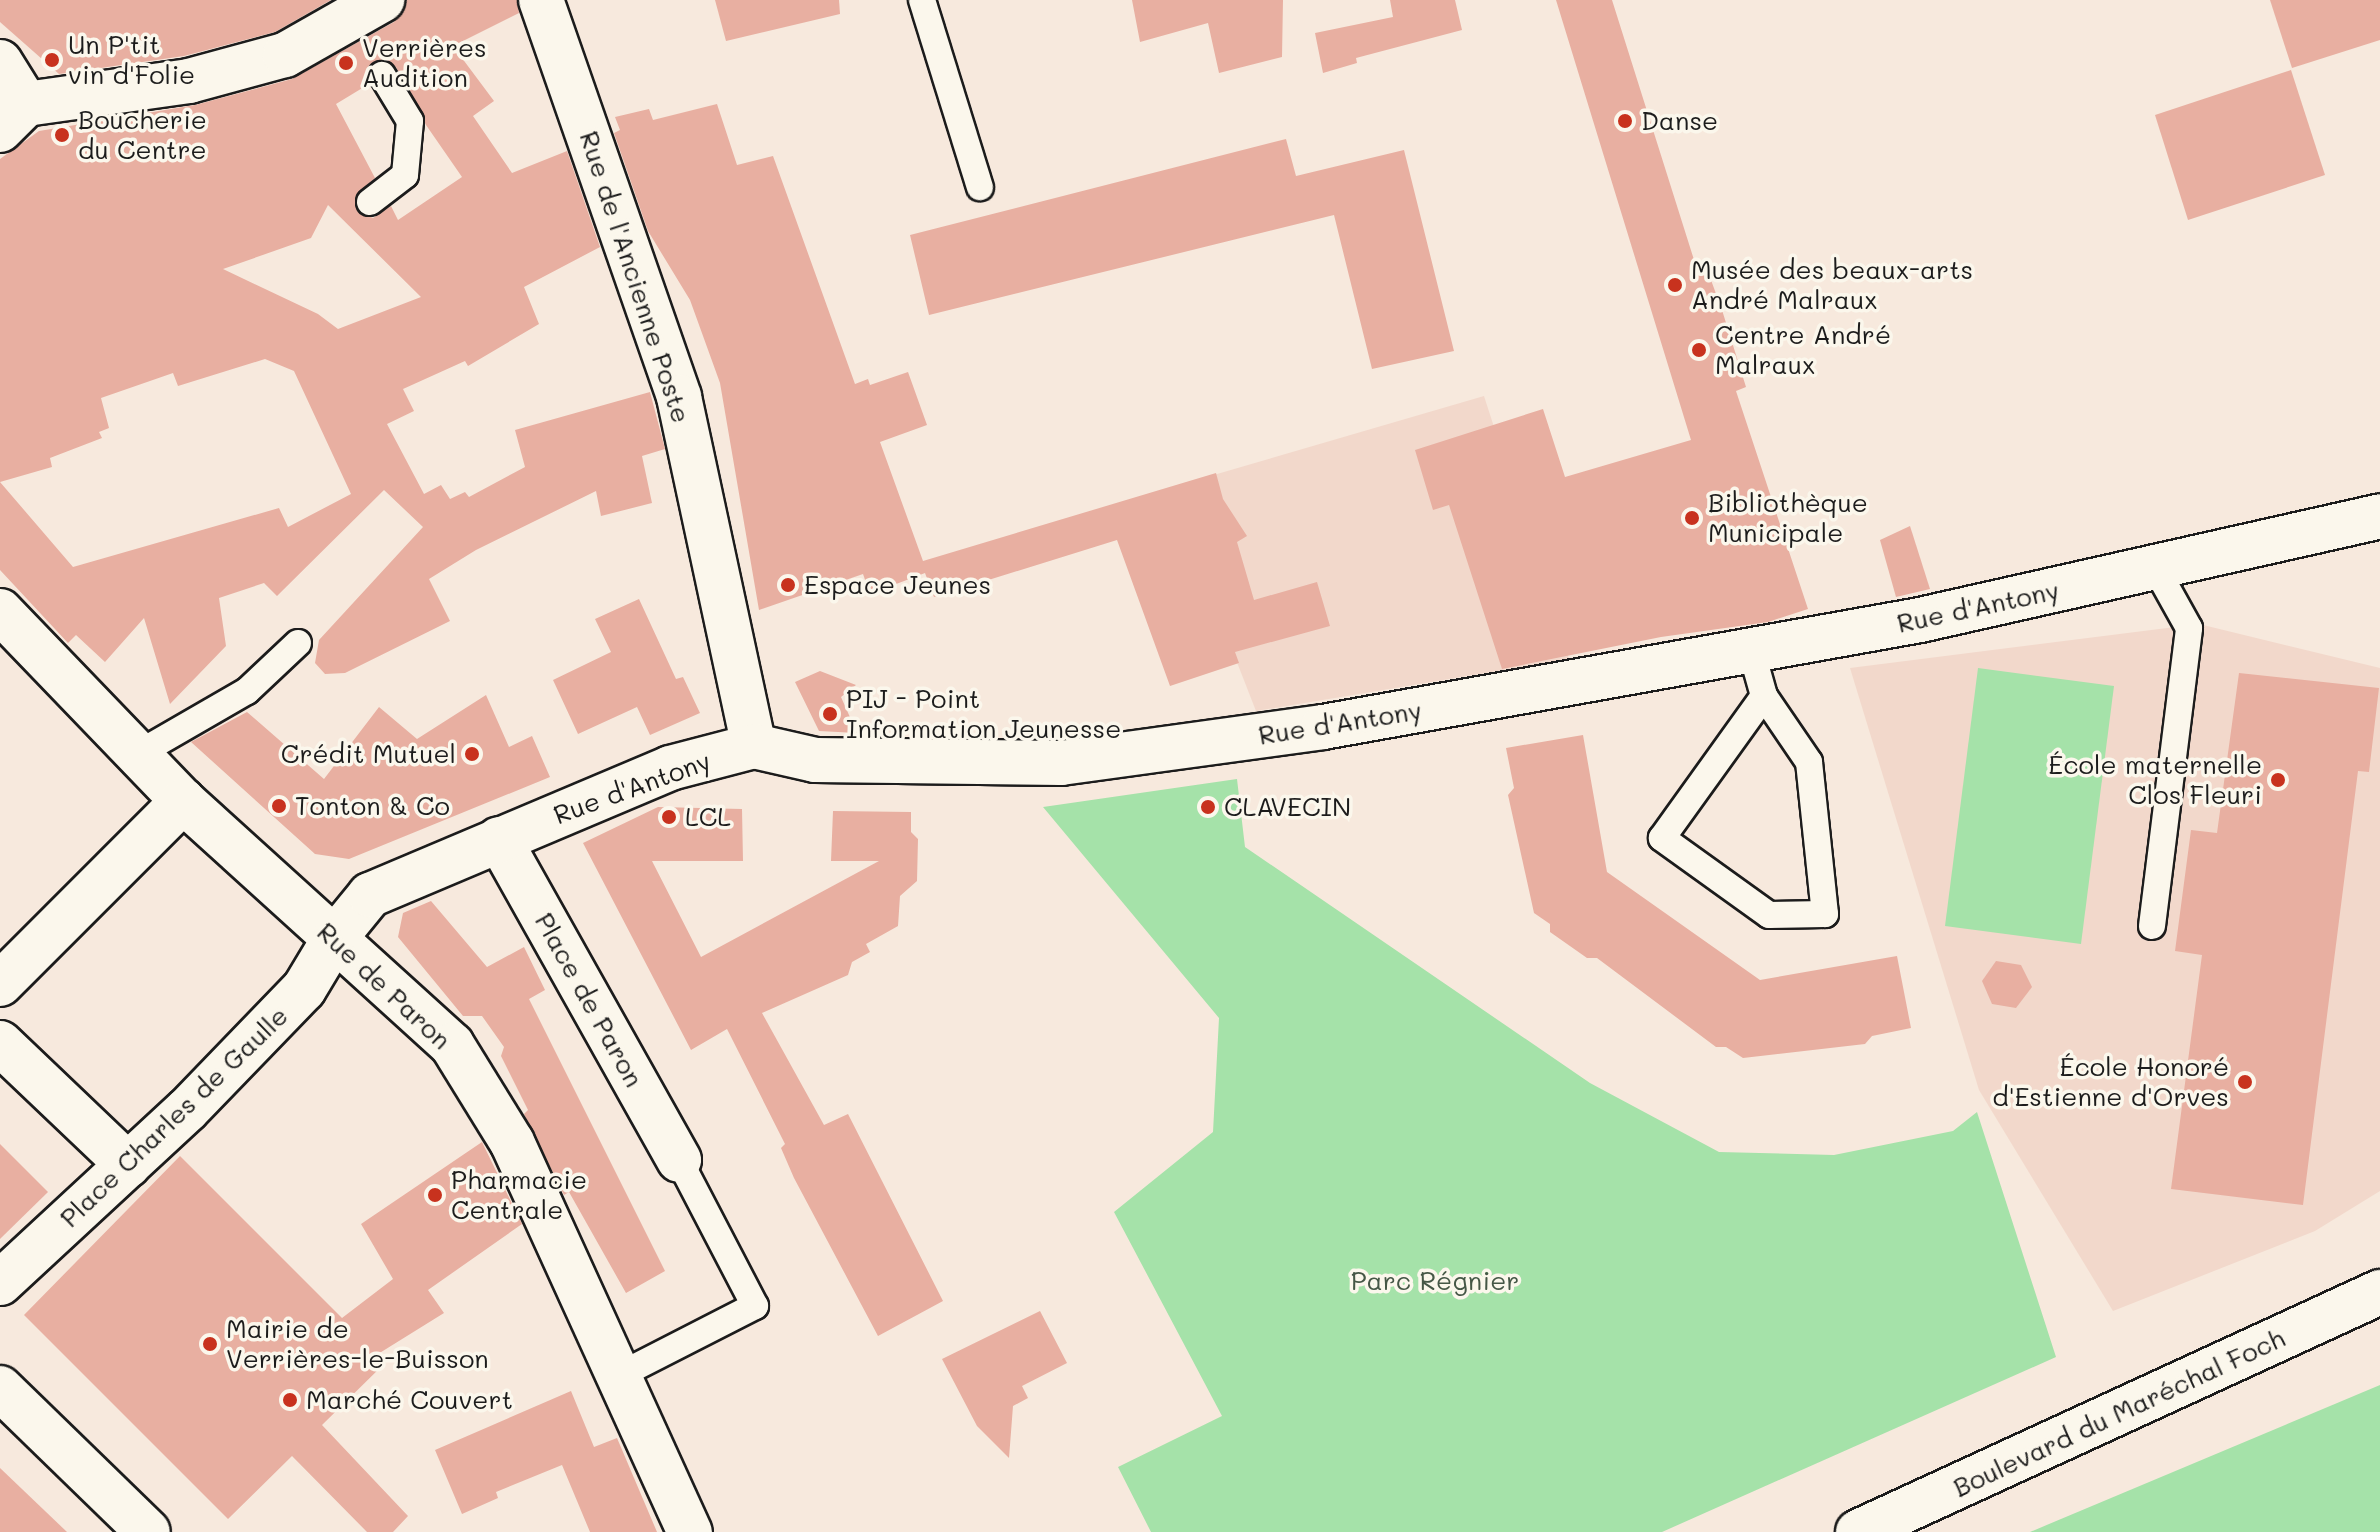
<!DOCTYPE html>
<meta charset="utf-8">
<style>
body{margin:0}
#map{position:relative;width:2380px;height:1532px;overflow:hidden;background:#f7e9dd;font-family:Mali,sans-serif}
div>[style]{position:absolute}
.built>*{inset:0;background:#f2d8cb}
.green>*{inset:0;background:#a5e2a9}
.building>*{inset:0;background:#e8afa1}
.roads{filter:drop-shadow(2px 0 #1c1c1c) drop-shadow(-2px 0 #1c1c1c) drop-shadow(0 2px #1c1c1c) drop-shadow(0 -2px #1c1c1c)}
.lane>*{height:26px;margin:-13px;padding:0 13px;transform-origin:13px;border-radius:13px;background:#fbf7ec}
.street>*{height:44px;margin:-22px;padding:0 22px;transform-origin:22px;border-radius:22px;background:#fbf7ec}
.secondary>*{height:44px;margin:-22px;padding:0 22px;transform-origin:22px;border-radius:22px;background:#fbf7ec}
.dots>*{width:22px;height:22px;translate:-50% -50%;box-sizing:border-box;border:4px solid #fbf7ec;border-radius:50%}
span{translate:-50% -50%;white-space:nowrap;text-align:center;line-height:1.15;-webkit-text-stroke:7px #fbf7ec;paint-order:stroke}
.poi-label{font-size:26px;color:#1c1c1c}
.left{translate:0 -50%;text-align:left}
.right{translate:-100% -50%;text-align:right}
.street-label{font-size:26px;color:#1c1c1c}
.park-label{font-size:26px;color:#455746}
</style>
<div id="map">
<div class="built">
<div style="clip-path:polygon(1484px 396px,1569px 659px,1256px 711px,1169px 488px)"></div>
<div style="clip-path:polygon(2199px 624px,2380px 668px,2380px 1191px,2315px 1231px,2113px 1311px,1979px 1090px,1850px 668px)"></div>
</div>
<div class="green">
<div style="clip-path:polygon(1978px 668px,2114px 686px,2081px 944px,1945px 926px)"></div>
<div style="clip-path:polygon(1237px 779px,1245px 847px,1590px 1083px,1719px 1152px,1834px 1155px,1953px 1131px,1977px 1112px,2056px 1357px,1662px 1532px,1151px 1532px,1118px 1467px,1222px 1416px,1114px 1212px,1213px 1132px,1219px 1018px,1043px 807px)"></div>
<div style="clip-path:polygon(2380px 1385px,2380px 1532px,2030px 1532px)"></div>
</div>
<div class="building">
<div style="clip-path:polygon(0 0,331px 0,275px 32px,184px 56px,59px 74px,0 22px)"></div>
<div style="clip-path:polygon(evenodd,407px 0,517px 0,519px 13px,453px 46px,494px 101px,473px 116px,512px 173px,567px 151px,600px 247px,524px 287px,539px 324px,468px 366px,465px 361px,403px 389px,414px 411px,387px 424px,424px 494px,441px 485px,450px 499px,465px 492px,469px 497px,525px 467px,515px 430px,650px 392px,665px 449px,642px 456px,652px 503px,601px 516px,596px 491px,476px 550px,429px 579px,450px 621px,345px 673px,325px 674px,315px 663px,319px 640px,423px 527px,384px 490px,277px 596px,264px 583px,219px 598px,226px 646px,170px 704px,144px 618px,105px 662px,76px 635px,68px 643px,0 570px,0 159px,39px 131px,195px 105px,292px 79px,394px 22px,407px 0,382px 59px,396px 67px,426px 125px,462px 177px,398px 220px,391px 206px,373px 218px,357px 211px,356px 195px,375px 178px,336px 104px,369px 84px,368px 67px,382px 59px,407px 0,328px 205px,421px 297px,338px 329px,318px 314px,223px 269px,311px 238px,328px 205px,407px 0,265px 359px,294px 371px,351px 494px,288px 527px,279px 508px,73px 567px,0 482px,52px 467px,50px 458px,102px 438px,99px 432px,109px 428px,101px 398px,173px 373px,178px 386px,265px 359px)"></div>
<div style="clip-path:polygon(715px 0,839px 0,840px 14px,726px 41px)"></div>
<div style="clip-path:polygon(1132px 0,1283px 0,1282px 57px,1219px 73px,1208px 23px,1140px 42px)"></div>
<div style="clip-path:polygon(1390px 0,1455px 0,1462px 30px,1356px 58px,1357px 63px,1323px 73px,1315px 33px,1393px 17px)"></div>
<div style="clip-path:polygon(1556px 0,1612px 0,1695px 263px,1704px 261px,1722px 310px,1746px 387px,1736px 391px,1808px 609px,1768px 622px,1661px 637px,1502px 669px,1449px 505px,1433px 510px,1415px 450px,1543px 409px,1565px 477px,1691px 440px)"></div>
<div style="clip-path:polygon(2270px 0,2380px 0,2380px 40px,2292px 68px)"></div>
<div style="clip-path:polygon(2291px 70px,2325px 175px,2188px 220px,2155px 115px)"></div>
<div style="clip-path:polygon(717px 104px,737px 165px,773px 156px,855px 384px,868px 379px,870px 385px,908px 372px,927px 425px,880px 442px,923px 561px,1216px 473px,1223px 499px,1247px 536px,1237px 542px,1254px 600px,1317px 582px,1330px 626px,1235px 652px,1239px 663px,1170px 686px,1117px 540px,934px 597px,925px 573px,870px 594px,863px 574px,759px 610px,720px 383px,690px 300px,648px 231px,614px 133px,620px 130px,615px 117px,649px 109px,653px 120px)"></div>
<div style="clip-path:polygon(1286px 139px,1296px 176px,1404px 150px,1454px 351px,1372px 369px,1334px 215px,929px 315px,910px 235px)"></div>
<div style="clip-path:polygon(1910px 526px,1930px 589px,1896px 597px,1880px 540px)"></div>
<div style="clip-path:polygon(639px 599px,676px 679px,683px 677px,700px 713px,650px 735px,637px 707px,578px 734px,553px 680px,611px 652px,595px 619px)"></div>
<div style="clip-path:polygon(820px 671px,856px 685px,841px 697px,857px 733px,819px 731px,795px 682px)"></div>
<div style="clip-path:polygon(2239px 673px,2379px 688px,2369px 772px,2358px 771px,2303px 1205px,2171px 1189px,2202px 955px,2175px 951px,2191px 830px,2217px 833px)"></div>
<div style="clip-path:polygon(486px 695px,509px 747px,532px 736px,550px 777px,349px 859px,315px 854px,191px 742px,247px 712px,324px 779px,379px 707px,417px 739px)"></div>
<div style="clip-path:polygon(1583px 735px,1607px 872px,1760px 980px,1897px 956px,1911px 1028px,1872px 1036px,1865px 1044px,1743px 1058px,1726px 1047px,1716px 1047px,1597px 958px,1587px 958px,1550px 932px,1550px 924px,1534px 913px,1508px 795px,1514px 788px,1506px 748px)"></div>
<div style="clip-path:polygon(658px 807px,742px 809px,743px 861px,652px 861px,701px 957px,879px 861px,831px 861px,833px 811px,911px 812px,911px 832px,918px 839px,917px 881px,900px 896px,898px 926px,866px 944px,870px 952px,852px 962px,848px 975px,762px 1013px,824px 1125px,848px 1114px,943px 1301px,878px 1336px,794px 1178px,781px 1148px,785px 1144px,727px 1029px,691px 1050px,583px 843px)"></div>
<div style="clip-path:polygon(431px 901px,487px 967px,524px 947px,545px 990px,529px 999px,665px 1271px,626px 1293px,569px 1192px,564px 1195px,524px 1114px,528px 1110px,501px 1056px,504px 1047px,482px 1016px,463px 1016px,398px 937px,403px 913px)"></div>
<div style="clip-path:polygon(1996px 961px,2021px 965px,2032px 987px,2016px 1008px,1992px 1004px,1982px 981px)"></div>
<div style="clip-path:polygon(482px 1142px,522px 1224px,428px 1290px,444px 1313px,378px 1354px,386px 1362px,322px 1425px,408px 1516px,393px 1532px,367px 1532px,292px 1456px,228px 1519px,24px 1315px,180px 1156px,342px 1318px,393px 1279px,361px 1224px)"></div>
<div style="clip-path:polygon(0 1144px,48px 1192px,0 1239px)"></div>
<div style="clip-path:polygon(1040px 1311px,1067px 1363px,1022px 1386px,1028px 1398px,1013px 1406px,1009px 1458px,977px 1426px,942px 1359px)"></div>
<div style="clip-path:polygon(571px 1391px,594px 1447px,617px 1438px,657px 1532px,590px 1532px,562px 1465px,496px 1492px,498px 1498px,462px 1514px,435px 1450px)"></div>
<div style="clip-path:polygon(0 1468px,67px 1532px,0 1532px)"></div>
</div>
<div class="roads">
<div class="lane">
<div style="left:922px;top:0;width:196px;rotate:72.8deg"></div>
<div style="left:370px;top:202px;width:44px;rotate:-37.6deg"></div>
<div style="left:405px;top:175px;width:54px;rotate:-84.7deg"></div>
<div style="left:410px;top:121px;width:54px;rotate:-121.3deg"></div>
<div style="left:1752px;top:653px;width:45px;rotate:74.4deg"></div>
<div style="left:1764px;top:696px;width:80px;rotate:55.7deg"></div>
<div style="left:1809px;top:762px;width:153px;rotate:84deg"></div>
<div style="left:1825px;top:914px;width:56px;rotate:179deg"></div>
<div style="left:1769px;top:915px;width:132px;rotate:-144.3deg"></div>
<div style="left:1662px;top:838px;width:175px;rotate:-54.3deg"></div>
<div style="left:136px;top:755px;width:128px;rotate:-30deg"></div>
<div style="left:247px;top:691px;width:70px;rotate:-43.3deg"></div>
<div style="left:2152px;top:926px;width:300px;rotate:-82.9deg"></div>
<div style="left:2189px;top:628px;width:70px;rotate:-119.1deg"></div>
<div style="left:618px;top:1376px;width:154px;rotate:-27.1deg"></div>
<div style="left:755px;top:1306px;width:165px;rotate:-117.5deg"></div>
</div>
<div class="street">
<div style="left:541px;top:0;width:420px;rotate:70.8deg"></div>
<div style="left:679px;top:397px;width:357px;rotate:77.9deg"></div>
<div style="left:0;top:62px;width:49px;rotate:58.2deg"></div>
<div style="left:0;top:130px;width:37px;rotate:-45deg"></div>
<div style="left:26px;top:104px;width:165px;rotate:-8deg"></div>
<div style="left:189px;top:81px;width:99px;rotate:-15.2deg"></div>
<div style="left:285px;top:55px;width:112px;rotate:-29.6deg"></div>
<div style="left:0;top:611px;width:264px;rotate:46.1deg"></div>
<div style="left:183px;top:801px;width:363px;rotate:42.2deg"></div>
<div style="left:452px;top:1045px;width:114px;rotate:58.3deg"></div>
<div style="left:512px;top:1142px;width:429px;rotate:65.5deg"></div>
<div style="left:499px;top:839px;width:368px;rotate:60.7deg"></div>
<div style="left:0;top:984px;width:259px;rotate:-45deg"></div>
<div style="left:0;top:1043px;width:177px;rotate:43.6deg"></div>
<div style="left:0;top:1283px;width:255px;rotate:-42.8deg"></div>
<div style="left:187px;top:1110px;width:168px;rotate:-46deg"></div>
<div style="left:304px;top:989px;width:58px;rotate:-59deg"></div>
<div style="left:334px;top:939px;width:57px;rotate:-50.7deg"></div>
<div style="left:370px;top:895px;width:326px;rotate:-22.9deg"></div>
<div style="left:670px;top:768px;width:87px;rotate:-14.7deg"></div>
<div style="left:754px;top:746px;width:63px;rotate:12.9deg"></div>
<div style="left:815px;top:760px;width:246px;rotate:0.7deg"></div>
<div style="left:1061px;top:763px;width:264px;rotate:-7.8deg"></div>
<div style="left:1323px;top:727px;width:607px;rotate:-10.16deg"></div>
<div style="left:1920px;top:620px;width:472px;rotate:-12.7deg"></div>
<div style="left:0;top:1388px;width:206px;rotate:44.2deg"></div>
</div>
<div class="secondary">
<div style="left:1858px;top:1532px;width:575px;rotate:-24.69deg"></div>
</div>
</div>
<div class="dots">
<div style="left:52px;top:60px;background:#c8321e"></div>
<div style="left:346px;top:63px;background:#c8321e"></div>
<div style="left:1625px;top:121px;background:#c8321e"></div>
<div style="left:62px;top:135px;background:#c8321e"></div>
<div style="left:1675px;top:285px;background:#c8321e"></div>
<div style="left:1699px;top:350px;background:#c8321e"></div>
<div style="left:1692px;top:518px;background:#c8321e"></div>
<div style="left:788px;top:585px;background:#c8321e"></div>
<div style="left:830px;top:714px;background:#c8321e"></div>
<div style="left:472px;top:754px;background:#c8321e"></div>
<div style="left:2278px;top:780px;background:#c8321e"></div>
<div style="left:279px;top:806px;background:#c8321e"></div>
<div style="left:1208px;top:807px;background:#c8321e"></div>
<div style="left:669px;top:817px;background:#c8321e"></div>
<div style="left:2245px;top:1082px;background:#c8321e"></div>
<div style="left:435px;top:1195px;background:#c8321e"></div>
<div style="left:210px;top:1344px;background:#c8321e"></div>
<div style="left:290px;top:1400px;background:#c8321e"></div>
</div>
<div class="poi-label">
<span class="left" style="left:68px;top:60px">Un P'tit<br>vin d'Folie</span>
<span class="left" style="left:362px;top:63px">Verrières<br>Audition</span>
<span class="left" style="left:78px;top:135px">Boucherie<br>du Centre</span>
<span class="left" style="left:1641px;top:121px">Danse</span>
<span class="left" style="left:1691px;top:285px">Musée des beaux-arts<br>André Malraux</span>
<span class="left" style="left:1715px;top:350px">Centre André<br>Malraux</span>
<span class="left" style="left:1708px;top:518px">Bibliothèque<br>Municipale</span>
<span class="left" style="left:804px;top:585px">Espace Jeunes</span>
<span class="left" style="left:846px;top:714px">PIJ - Point<br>Information Jeunesse</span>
<span class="right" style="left:456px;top:754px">Crédit Mutuel</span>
<span class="right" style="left:2262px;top:780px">École maternelle<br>Clos Fleuri</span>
<span class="left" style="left:295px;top:806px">Tonton &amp; Co</span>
<span class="left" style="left:1224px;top:807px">CLAVECIN</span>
<span class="left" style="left:685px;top:817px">LCL</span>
<span class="right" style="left:2229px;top:1082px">École Honoré<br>d'Estienne d'Orves</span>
<span class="left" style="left:451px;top:1195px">Pharmacie<br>Centrale</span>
<span class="left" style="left:226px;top:1344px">Mairie de<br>Verrières-le-Buisson</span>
<span class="left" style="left:306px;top:1400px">Marché Couvert</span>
</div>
<div class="street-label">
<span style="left:635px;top:277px;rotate:72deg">Rue de l'Ancienne Poste</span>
<span style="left:1978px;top:607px;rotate:-12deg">Rue d'Antony</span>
<span style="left:1340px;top:723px;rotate:-9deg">Rue d'Antony</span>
<span style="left:632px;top:788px;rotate:-20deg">Rue d'Antony</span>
<span style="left:384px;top:986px;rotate:43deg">Rue de Paron</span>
<span style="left:589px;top:1000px;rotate:61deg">Place de Paron</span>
<span style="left:174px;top:1117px;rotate:-44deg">Place Charles de Gaulle</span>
<span style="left:2119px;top:1413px;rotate:-25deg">Boulevard du Maréchal Foch</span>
</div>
<div class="park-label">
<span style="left:1435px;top:1281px">Parc Régnier</span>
</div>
</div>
